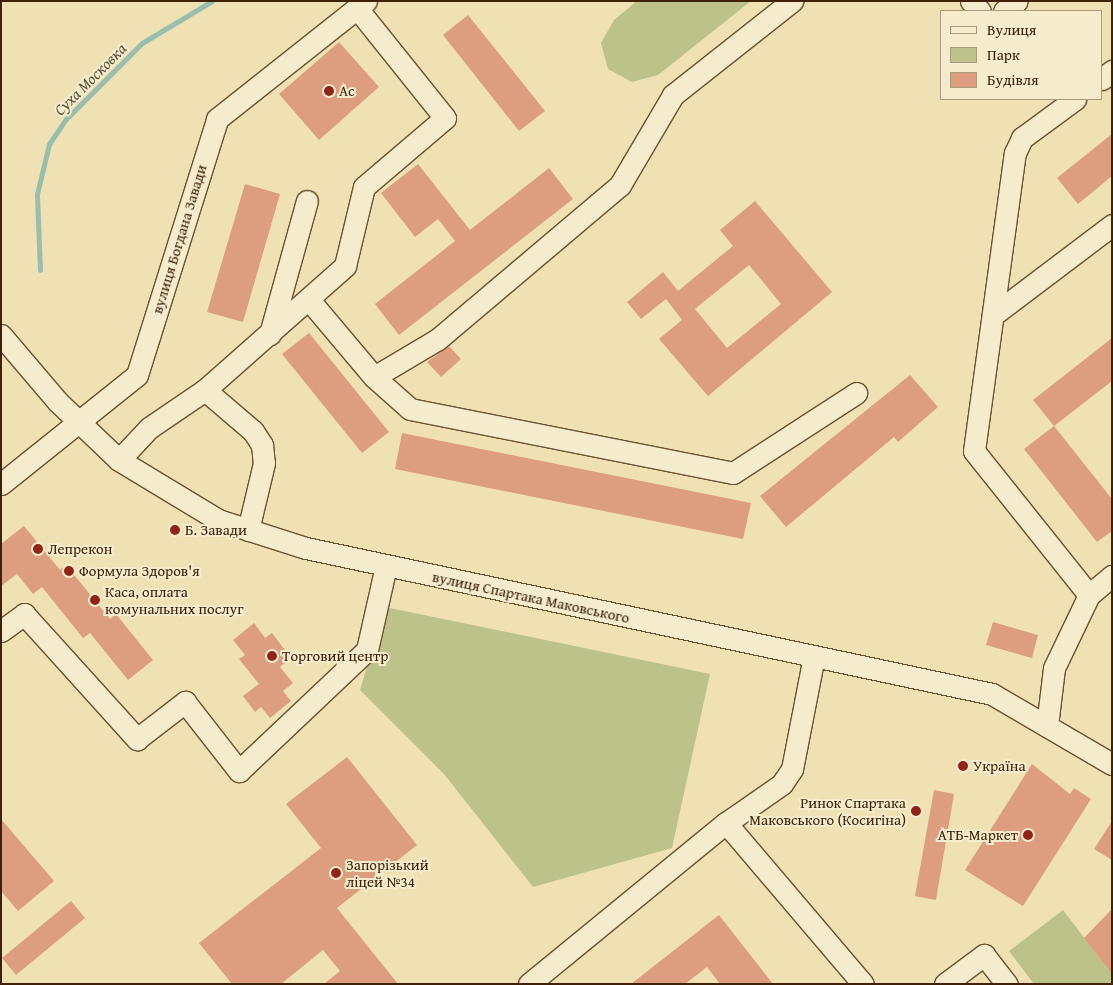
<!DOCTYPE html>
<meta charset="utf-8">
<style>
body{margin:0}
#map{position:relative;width:1113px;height:985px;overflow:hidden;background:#efe1b3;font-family:"Gentium Book Plus",serif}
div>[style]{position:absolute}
.green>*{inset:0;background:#bcc28a}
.stream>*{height:5px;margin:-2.5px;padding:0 2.5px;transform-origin:2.5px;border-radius:2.5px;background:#9abeac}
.building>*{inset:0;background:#dd9e7f}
.roads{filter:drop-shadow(1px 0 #6a5131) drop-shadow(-1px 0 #6a5131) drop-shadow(0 1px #6a5131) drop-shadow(0 -1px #6a5131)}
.minor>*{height:21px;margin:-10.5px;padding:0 10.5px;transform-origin:10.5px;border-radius:10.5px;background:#f5ecce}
.dots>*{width:14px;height:14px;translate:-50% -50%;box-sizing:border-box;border:2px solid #f5ecce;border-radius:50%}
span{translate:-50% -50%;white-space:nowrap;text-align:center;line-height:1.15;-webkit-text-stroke:4px #f5ecce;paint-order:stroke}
.poi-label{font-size:15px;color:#3e2106}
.left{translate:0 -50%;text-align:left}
.right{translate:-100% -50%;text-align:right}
.street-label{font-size:15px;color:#3e2106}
.water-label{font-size:16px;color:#5a5038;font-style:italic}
.frame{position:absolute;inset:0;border:2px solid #3e2106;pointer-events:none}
.legend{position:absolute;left:940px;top:10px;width:162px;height:90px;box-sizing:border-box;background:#f5ecce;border:1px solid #ac9b7e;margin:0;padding:6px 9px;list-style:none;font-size:15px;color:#3e2106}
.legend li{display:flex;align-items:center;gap:10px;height:25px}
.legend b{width:25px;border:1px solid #ac9b7e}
</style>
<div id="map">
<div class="green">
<div style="clip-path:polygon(637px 1px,751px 1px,658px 75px,632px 82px,608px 69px,601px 43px,614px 20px)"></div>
<div style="clip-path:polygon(385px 607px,710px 674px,672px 848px,533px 887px,444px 774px,360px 690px)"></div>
<div style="clip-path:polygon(1063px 910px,1112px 974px,1112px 984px,1034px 984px,1009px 951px)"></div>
</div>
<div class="stream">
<div style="left:40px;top:270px;width:76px;rotate:-92.3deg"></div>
<div style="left:37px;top:194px;width:51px;rotate:-76.5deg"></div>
<div style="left:49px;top:144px;width:30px;rotate:-56deg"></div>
<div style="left:66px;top:119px;width:107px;rotate:-45deg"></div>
<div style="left:142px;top:43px;width:82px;rotate:-31deg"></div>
</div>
<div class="building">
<div style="clip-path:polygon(468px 15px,545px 111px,519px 131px,443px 35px)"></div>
<div style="clip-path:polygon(339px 42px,379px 87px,319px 140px,279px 94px)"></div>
<div style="clip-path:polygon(1112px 134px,1112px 176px,1078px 204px,1057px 178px)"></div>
<div style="clip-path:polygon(418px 164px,470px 230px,549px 168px,573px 199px,399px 335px,375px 304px,455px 241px,438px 219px,415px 237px,381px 193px)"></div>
<div style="clip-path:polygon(245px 184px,280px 194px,243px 322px,207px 312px)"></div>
<div style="clip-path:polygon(evenodd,755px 201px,832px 292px,708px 396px,659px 339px,682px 320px,666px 299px,641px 319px,627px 302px,663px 272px,678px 291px,733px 246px,720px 230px,755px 201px,749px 265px,781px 304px,727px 348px,695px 309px,749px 265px)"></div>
<div style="clip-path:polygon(309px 333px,389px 432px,362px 453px,282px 354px)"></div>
<div style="clip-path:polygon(1112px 338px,1112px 381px,1054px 426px,1033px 400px)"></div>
<div style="clip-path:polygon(449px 346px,461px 359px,441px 377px,427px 362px)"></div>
<div style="clip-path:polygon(910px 375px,938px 407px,898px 442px,894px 437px,786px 527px,760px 496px)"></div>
<div style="clip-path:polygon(1054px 426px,1112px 499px,1112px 531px,1097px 542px,1024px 449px)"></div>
<div style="clip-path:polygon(402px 433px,751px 503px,743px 539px,395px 469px)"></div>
<div style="clip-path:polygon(24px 526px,60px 570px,66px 565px,110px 619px,116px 614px,153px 660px,128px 680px,90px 633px,83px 638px,42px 587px,33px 594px,17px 574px,1px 586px,1px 544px)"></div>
<div style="clip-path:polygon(993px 622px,1038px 635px,1032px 658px,986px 645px)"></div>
<div style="clip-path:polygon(254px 623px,265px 638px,272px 633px,291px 658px,280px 667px,293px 683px,283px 691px,291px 701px,270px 718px,261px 707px,255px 712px,243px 696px,259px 684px,239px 659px,245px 655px,233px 640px)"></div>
<div style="clip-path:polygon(347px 757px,417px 845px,337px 908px,398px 984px,324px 984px,340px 971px,323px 950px,281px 984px,232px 984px,199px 943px,321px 848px,286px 804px)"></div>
<div style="clip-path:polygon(1032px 764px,1070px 794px,1074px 788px,1091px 799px,1023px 906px,965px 870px)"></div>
<div style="clip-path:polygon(934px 790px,954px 794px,936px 900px,915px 896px)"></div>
<div style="clip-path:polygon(1px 819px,54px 881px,18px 911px,1px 891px)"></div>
<div style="clip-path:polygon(1112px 821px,1112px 860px,1094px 849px)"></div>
<div style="clip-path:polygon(71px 901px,85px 918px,16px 975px,2px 958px)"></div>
<div style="clip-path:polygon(1112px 909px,1112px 974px,1084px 938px)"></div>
<div style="clip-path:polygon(719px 915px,773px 984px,720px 984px,707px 967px,685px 984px,631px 984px)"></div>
</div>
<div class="roads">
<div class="minor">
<div style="left:971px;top:1px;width:13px;rotate:48deg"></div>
<div style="left:1004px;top:11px;width:16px;rotate:-38deg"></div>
<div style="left:1102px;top:79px;width:13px;rotate:-39deg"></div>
<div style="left:310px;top:301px;width:99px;rotate:49.9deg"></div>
<div style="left:374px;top:377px;width:74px;rotate:-30.7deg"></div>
<div style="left:438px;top:339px;width:238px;rotate:-40.2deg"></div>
<div style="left:620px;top:185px;width:104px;rotate:-59.5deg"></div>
<div style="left:673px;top:95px;width:152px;rotate:-38.3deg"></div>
<div style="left:993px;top:315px;width:149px;rotate:-37.1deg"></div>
<div style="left:270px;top:334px;width:138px;rotate:-74.5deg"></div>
<div style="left:1px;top:335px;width:88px;rotate:49.6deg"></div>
<div style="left:58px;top:402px;width:84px;rotate:43.6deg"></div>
<div style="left:119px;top:460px;width:116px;rotate:31.2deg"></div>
<div style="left:218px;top:520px;width:92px;rotate:17.7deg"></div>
<div style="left:306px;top:548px;width:701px;rotate:12.01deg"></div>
<div style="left:992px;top:694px;width:139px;rotate:30.3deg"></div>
<div style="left:374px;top:377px;width:48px;rotate:41.6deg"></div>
<div style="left:410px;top:409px;width:329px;rotate:11.2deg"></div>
<div style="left:733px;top:473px;width:147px;rotate:-33deg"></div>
<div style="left:205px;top:390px;width:63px;rotate:40.5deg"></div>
<div style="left:253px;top:431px;width:17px;rotate:57deg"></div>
<div style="left:262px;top:445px;width:18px;rotate:84deg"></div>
<div style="left:264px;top:463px;width:69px;rotate:103.4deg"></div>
<div style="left:119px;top:460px;width:44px;rotate:-46.8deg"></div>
<div style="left:149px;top:428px;width:68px;rotate:-34.2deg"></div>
<div style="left:205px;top:390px;width:187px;rotate:-41.5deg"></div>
<div style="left:345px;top:266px;width:81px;rotate:-76.5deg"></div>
<div style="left:364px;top:187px;width:106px;rotate:-40.4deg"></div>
<div style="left:445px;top:118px;width:141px;rotate:-128.7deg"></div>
<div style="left:1px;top:484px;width:174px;rotate:-38.7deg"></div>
<div style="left:137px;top:375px;width:268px;rotate:-72.6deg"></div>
<div style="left:217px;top:119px;width:190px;rotate:-38.4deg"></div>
<div style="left:1089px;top:595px;width:30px;rotate:-40deg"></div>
<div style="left:1px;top:631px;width:29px;rotate:-36deg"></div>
<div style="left:24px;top:614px;width:169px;rotate:47.9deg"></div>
<div style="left:137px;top:739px;width:61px;rotate:-37.6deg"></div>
<div style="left:185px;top:702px;width:88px;rotate:52deg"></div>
<div style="left:239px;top:771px;width:176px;rotate:-43.4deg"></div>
<div style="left:367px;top:650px;width:86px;rotate:-77.3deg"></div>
<div style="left:814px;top:656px;width:115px;rotate:101deg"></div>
<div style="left:792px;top:769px;width:18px;rotate:124deg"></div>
<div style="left:782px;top:784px;width:68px;rotate:145.1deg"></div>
<div style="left:726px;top:823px;width:211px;rotate:49.6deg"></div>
<div style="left:1047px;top:726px;width:58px;rotate:-83.1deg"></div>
<div style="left:1054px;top:668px;width:81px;rotate:-64.4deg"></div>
<div style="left:1089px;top:595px;width:184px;rotate:-128.6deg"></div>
<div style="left:974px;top:451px;width:301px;rotate:-82.2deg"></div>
<div style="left:1015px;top:153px;width:17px;rotate:-65deg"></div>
<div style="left:1022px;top:138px;width:66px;rotate:-36.3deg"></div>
<div style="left:529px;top:984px;width:254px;rotate:-39.3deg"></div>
<div style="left:945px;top:984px;width:49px;rotate:-36.6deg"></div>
<div style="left:984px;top:955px;width:37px;rotate:52deg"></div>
</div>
</div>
<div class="dots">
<div style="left:329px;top:91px;background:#8f2418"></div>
<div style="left:175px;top:530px;background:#8f2418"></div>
<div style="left:38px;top:549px;background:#8f2418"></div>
<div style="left:69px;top:571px;background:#8f2418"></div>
<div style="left:95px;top:600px;background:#8f2418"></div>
<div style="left:272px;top:656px;background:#8f2418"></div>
<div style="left:963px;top:766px;background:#8f2418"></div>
<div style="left:916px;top:811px;background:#8f2418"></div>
<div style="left:1028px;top:835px;background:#8f2418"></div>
<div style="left:336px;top:873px;background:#8f2418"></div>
</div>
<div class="poi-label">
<span class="left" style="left:339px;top:91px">Ас</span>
<span class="left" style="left:185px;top:530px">Б. Завади</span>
<span class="left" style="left:48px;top:549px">Лепрекон</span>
<span class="left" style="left:79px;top:571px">Формула Здоров'я</span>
<span class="left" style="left:105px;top:600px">Каса, оплата<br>комунальних послуг</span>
<span class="left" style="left:282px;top:656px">Торговий центр</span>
<span class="left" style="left:973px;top:766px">Україна</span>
<span class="right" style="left:906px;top:811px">Ринок Спартака<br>Маковського (Косигіна)</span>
<span class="right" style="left:1018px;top:835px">АТБ-Маркет</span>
<span class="left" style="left:346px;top:873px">Запорізький<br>ліцей №34</span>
</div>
<div class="street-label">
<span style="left:179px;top:239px;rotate:-73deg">вулиця Богдана Завади</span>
<span style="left:531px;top:597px;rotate:12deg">вулиця Спартака Маковського</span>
</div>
<div class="water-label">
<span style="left:90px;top:79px;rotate:-45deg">Суха Московка</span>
</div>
<div class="frame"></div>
<ul class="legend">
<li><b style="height:6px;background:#f5ecce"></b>Вулиця</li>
<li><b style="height:14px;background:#bcc28a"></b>Парк</li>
<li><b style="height:14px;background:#dd9e7f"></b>Будівля</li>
</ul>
</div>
